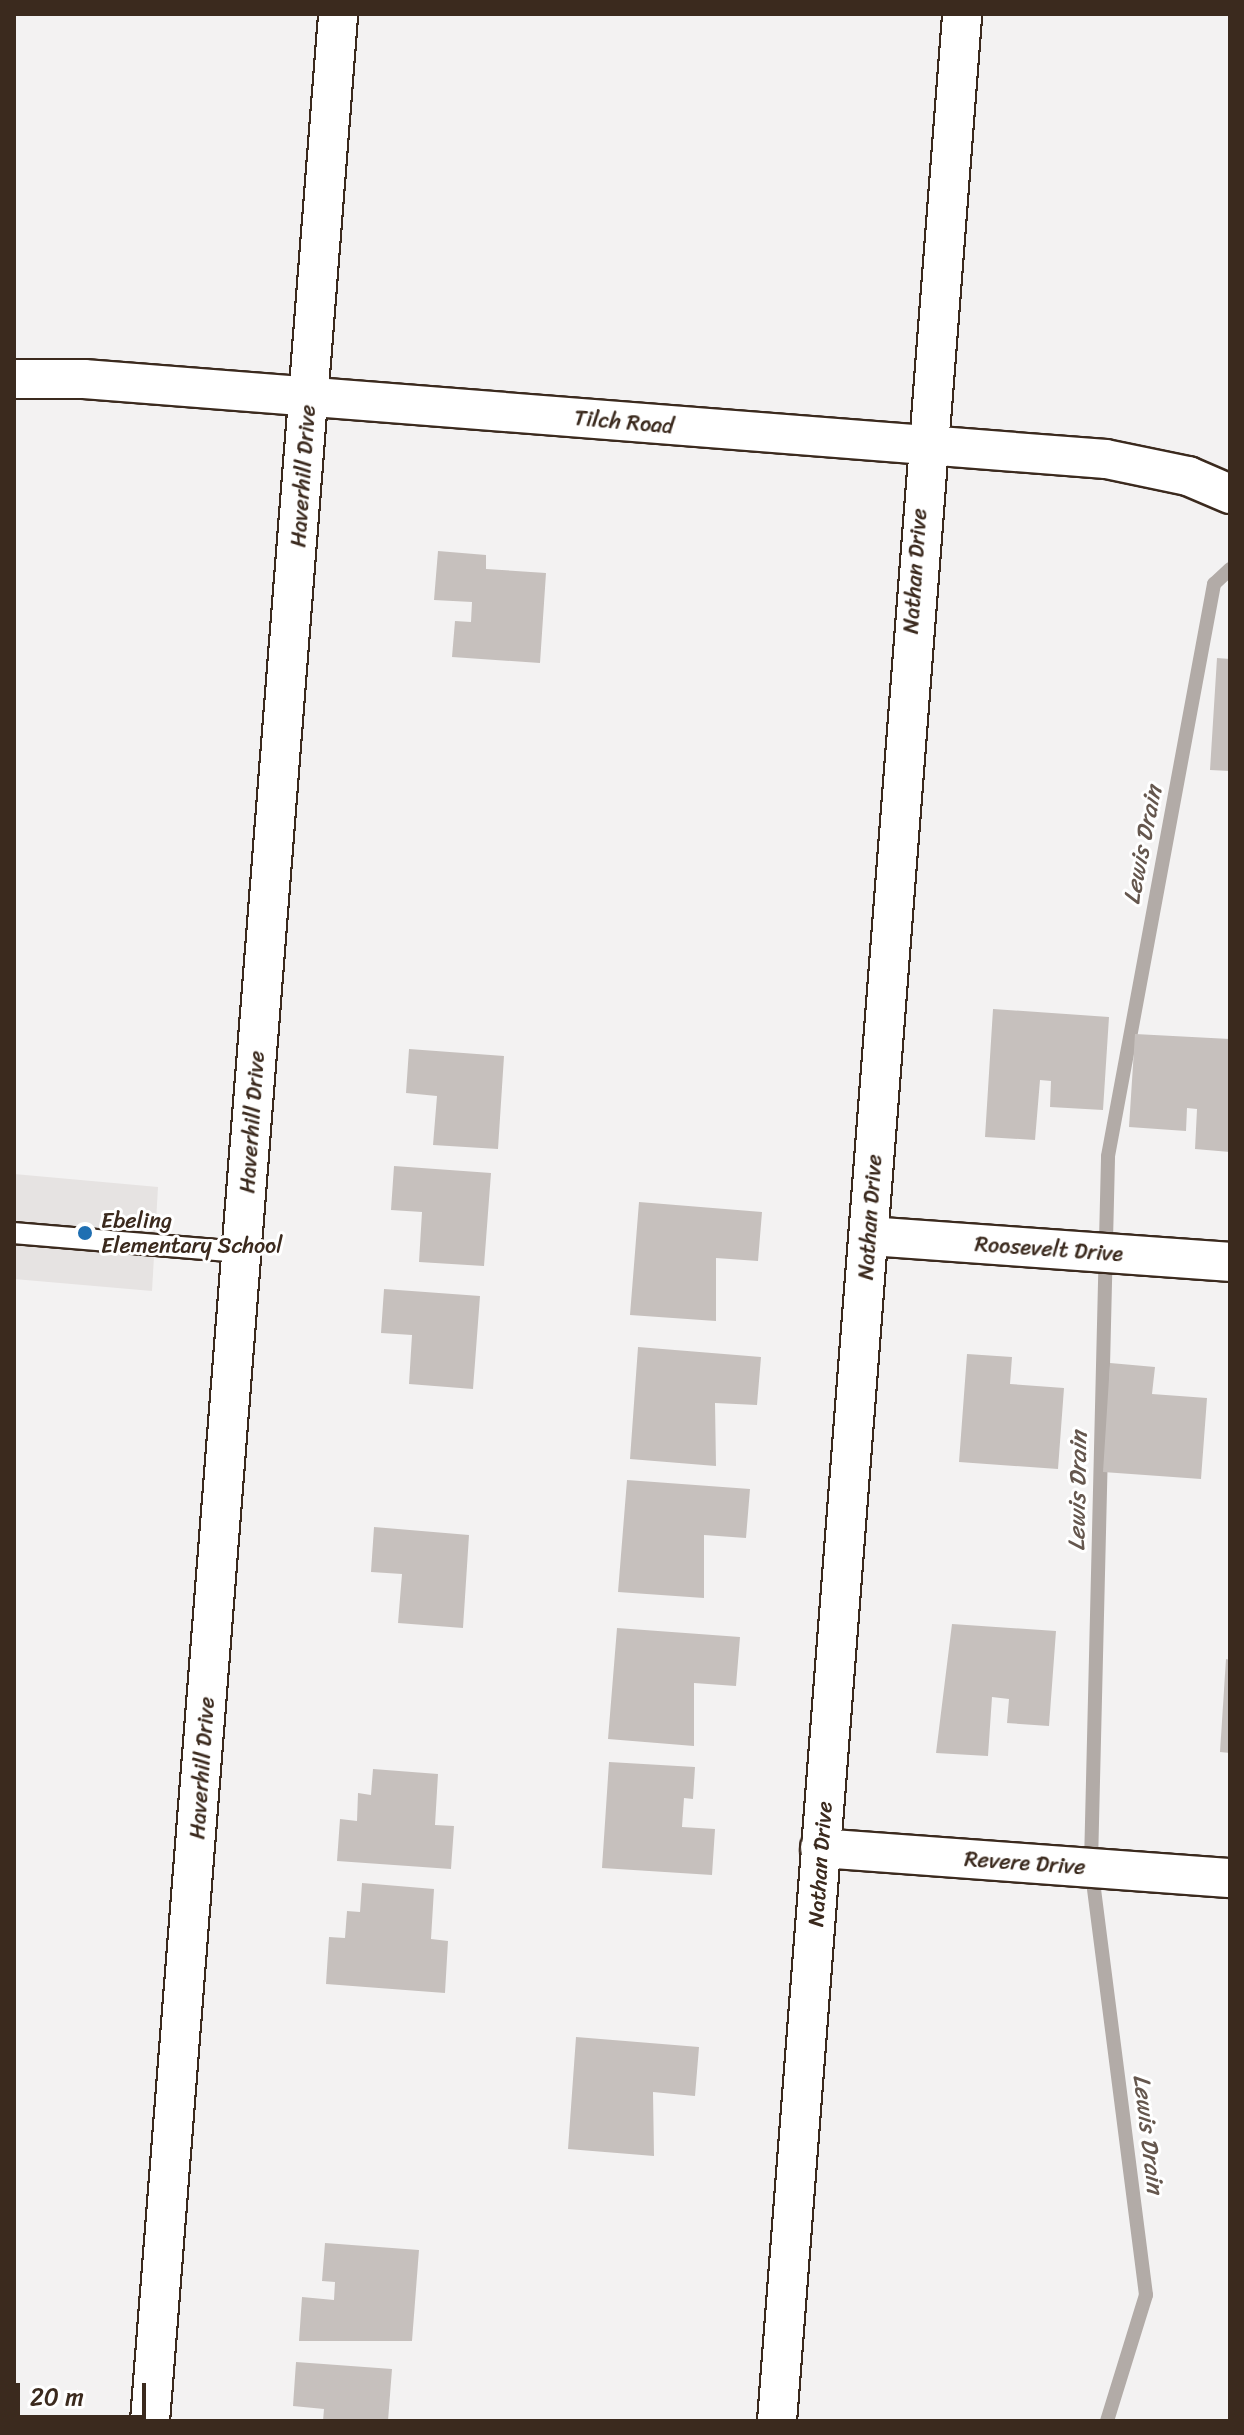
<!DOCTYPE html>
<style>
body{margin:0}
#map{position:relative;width:1244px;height:2435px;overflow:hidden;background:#f3f2f2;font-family:Sriracha,sans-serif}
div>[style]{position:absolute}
.built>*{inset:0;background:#e6e3e2}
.stream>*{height:14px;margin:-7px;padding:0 7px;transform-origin:7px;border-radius:7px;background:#b2aba7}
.building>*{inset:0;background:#c6c0bd}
.roads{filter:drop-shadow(2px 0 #3b2a1e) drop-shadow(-2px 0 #3b2a1e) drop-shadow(0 2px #3b2a1e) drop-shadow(0 -2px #3b2a1e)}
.lane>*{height:20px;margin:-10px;padding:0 10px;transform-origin:10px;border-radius:10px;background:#fff}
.street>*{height:38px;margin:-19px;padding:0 19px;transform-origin:19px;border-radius:19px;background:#fff}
.dots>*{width:22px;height:22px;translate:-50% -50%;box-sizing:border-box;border:4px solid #fff;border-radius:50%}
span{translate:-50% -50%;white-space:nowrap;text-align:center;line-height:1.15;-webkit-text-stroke:6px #fff;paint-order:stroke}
.street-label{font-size:22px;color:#3b2a1e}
.poi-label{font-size:22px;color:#3b2a1e}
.left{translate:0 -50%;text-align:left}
.water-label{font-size:24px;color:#65574e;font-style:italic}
.frame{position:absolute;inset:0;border:16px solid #3b2a1e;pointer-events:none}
.scale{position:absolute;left:16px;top:2383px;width:130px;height:36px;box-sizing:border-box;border:4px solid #3b2a1e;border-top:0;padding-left:10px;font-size:24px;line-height:28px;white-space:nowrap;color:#3b2a1e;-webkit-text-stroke:6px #fff;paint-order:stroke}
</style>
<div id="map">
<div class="built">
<div style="clip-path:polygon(14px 1174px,158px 1187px,152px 1291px,14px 1279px)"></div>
</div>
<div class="stream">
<div style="left:1107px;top:2421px;width:132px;rotate:-72.8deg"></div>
<div style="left:1146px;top:2295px;width:434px;rotate:-97.3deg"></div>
<div style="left:1091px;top:1864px;width:708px;rotate:-88.62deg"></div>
<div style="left:1108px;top:1156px;width:582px;rotate:-79.5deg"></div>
<div style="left:1214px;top:584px;width:22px;rotate:-43deg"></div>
</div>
<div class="building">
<div style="clip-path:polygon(438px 551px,486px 555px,486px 569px,546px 573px,540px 663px,452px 657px,455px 621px,471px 622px,472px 602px,434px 600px)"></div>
<div style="clip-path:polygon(1217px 658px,1230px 659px,1230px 771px,1210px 770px)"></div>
<div style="clip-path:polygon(993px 1009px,1109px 1017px,1103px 1110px,1050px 1107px,1051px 1081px,1040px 1080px,1035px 1140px,985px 1137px)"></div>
<div style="clip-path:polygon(1135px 1034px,1230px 1039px,1230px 1152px,1195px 1149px,1197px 1109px,1187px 1108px,1186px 1131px,1129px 1127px)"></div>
<div style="clip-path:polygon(409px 1049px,504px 1056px,498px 1149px,433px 1145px,437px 1096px,406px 1093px)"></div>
<div style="clip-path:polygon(394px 1166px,491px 1173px,484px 1266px,419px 1262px,422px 1212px,391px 1210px)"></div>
<div style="clip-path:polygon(639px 1202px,762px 1212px,758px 1261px,716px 1258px,716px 1321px,630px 1315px)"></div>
<div style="clip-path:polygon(384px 1289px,480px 1296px,473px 1389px,409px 1384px,412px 1335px,381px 1333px)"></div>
<div style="clip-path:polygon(638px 1347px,761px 1357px,757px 1405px,715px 1403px,716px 1466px,630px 1459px)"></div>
<div style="clip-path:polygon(967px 1354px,1012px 1357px,1010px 1384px,1064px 1388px,1058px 1469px,959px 1462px)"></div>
<div style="clip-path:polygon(1110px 1363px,1155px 1367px,1152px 1394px,1207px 1398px,1201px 1479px,1103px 1472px)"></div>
<div style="clip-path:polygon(627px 1480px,750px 1489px,746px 1538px,704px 1535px,704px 1598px,618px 1592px)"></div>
<div style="clip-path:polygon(374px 1527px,469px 1535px,463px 1628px,398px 1623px,402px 1574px,371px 1572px)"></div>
<div style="clip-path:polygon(952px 1624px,1056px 1631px,1049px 1726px,1007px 1723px,1009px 1699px,992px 1697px,988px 1756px,936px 1753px)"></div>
<div style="clip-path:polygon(617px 1628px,740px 1637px,736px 1686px,694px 1683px,694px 1746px,608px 1739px)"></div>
<div style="clip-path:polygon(1226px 1659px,1230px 1660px,1230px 1753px,1220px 1752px)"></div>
<div style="clip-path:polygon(609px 1762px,695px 1767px,693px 1799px,684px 1798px,682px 1827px,715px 1829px,712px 1875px,602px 1868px)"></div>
<div style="clip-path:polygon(373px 1769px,438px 1774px,435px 1825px,454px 1826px,451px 1869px,337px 1861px,340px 1819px,357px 1821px,358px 1793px,371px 1795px)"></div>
<div style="clip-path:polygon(362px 1883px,434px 1889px,431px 1939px,448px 1941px,445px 1993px,326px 1984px,329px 1937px,345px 1938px,347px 1911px,360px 1912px)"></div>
<div style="clip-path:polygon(576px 2037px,699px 2047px,695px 2096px,653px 2092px,654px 2156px,568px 2149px)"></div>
<div style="clip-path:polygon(325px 2243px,419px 2250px,412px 2341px,299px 2341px,302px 2297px,334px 2300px,335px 2282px,322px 2281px)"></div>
<div style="clip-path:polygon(296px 2362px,392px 2369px,388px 2421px,323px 2421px,324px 2409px,293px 2406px)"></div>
</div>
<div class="roads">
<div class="lane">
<div style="left:14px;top:1233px;width:229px;rotate:4.8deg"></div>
</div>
<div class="street">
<div style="left:14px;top:379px;width:70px"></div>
<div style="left:84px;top:379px;width:1025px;rotate:4.48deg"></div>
<div style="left:1106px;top:459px;width:84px;rotate:11.7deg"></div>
<div style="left:1188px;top:476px;width:46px;rotate:23.2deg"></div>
<div style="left:869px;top:1236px;width:362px;rotate:4.1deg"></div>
<div style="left:820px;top:1848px;width:411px;rotate:4.2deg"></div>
<div style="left:150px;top:2421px;width:2414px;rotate:-85.53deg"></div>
<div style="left:777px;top:2421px;width:2414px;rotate:-85.6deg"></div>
</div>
</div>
<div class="dots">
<div style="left:85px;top:1233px;background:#1f6fb2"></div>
</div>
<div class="street-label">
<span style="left:624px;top:422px;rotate:5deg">Tilch Road</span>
<span style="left:303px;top:476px;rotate:-86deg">Haverhill Drive</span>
<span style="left:915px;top:571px;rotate:-86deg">Nathan Drive</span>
<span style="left:252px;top:1122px;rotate:-86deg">Haverhill Drive</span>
<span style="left:870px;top:1217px;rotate:-86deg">Nathan Drive</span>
<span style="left:1049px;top:1249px;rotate:4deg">Roosevelt Drive</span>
<span style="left:202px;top:1768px;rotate:-86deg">Haverhill Drive</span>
<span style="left:1025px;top:1863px;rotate:4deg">Revere Drive</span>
<span style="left:820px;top:1864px;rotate:-86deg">Nathan Drive</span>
</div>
<div class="poi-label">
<span class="left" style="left:101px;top:1233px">Ebeling<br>Elementary School</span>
</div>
<div class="water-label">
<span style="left:1143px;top:845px;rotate:-79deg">Lewis Drain</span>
<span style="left:1078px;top:1491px;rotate:-89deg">Lewis Drain</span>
<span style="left:1148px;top:2134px;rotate:83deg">Lewis Drain</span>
</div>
<div class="frame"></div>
<div class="scale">20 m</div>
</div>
